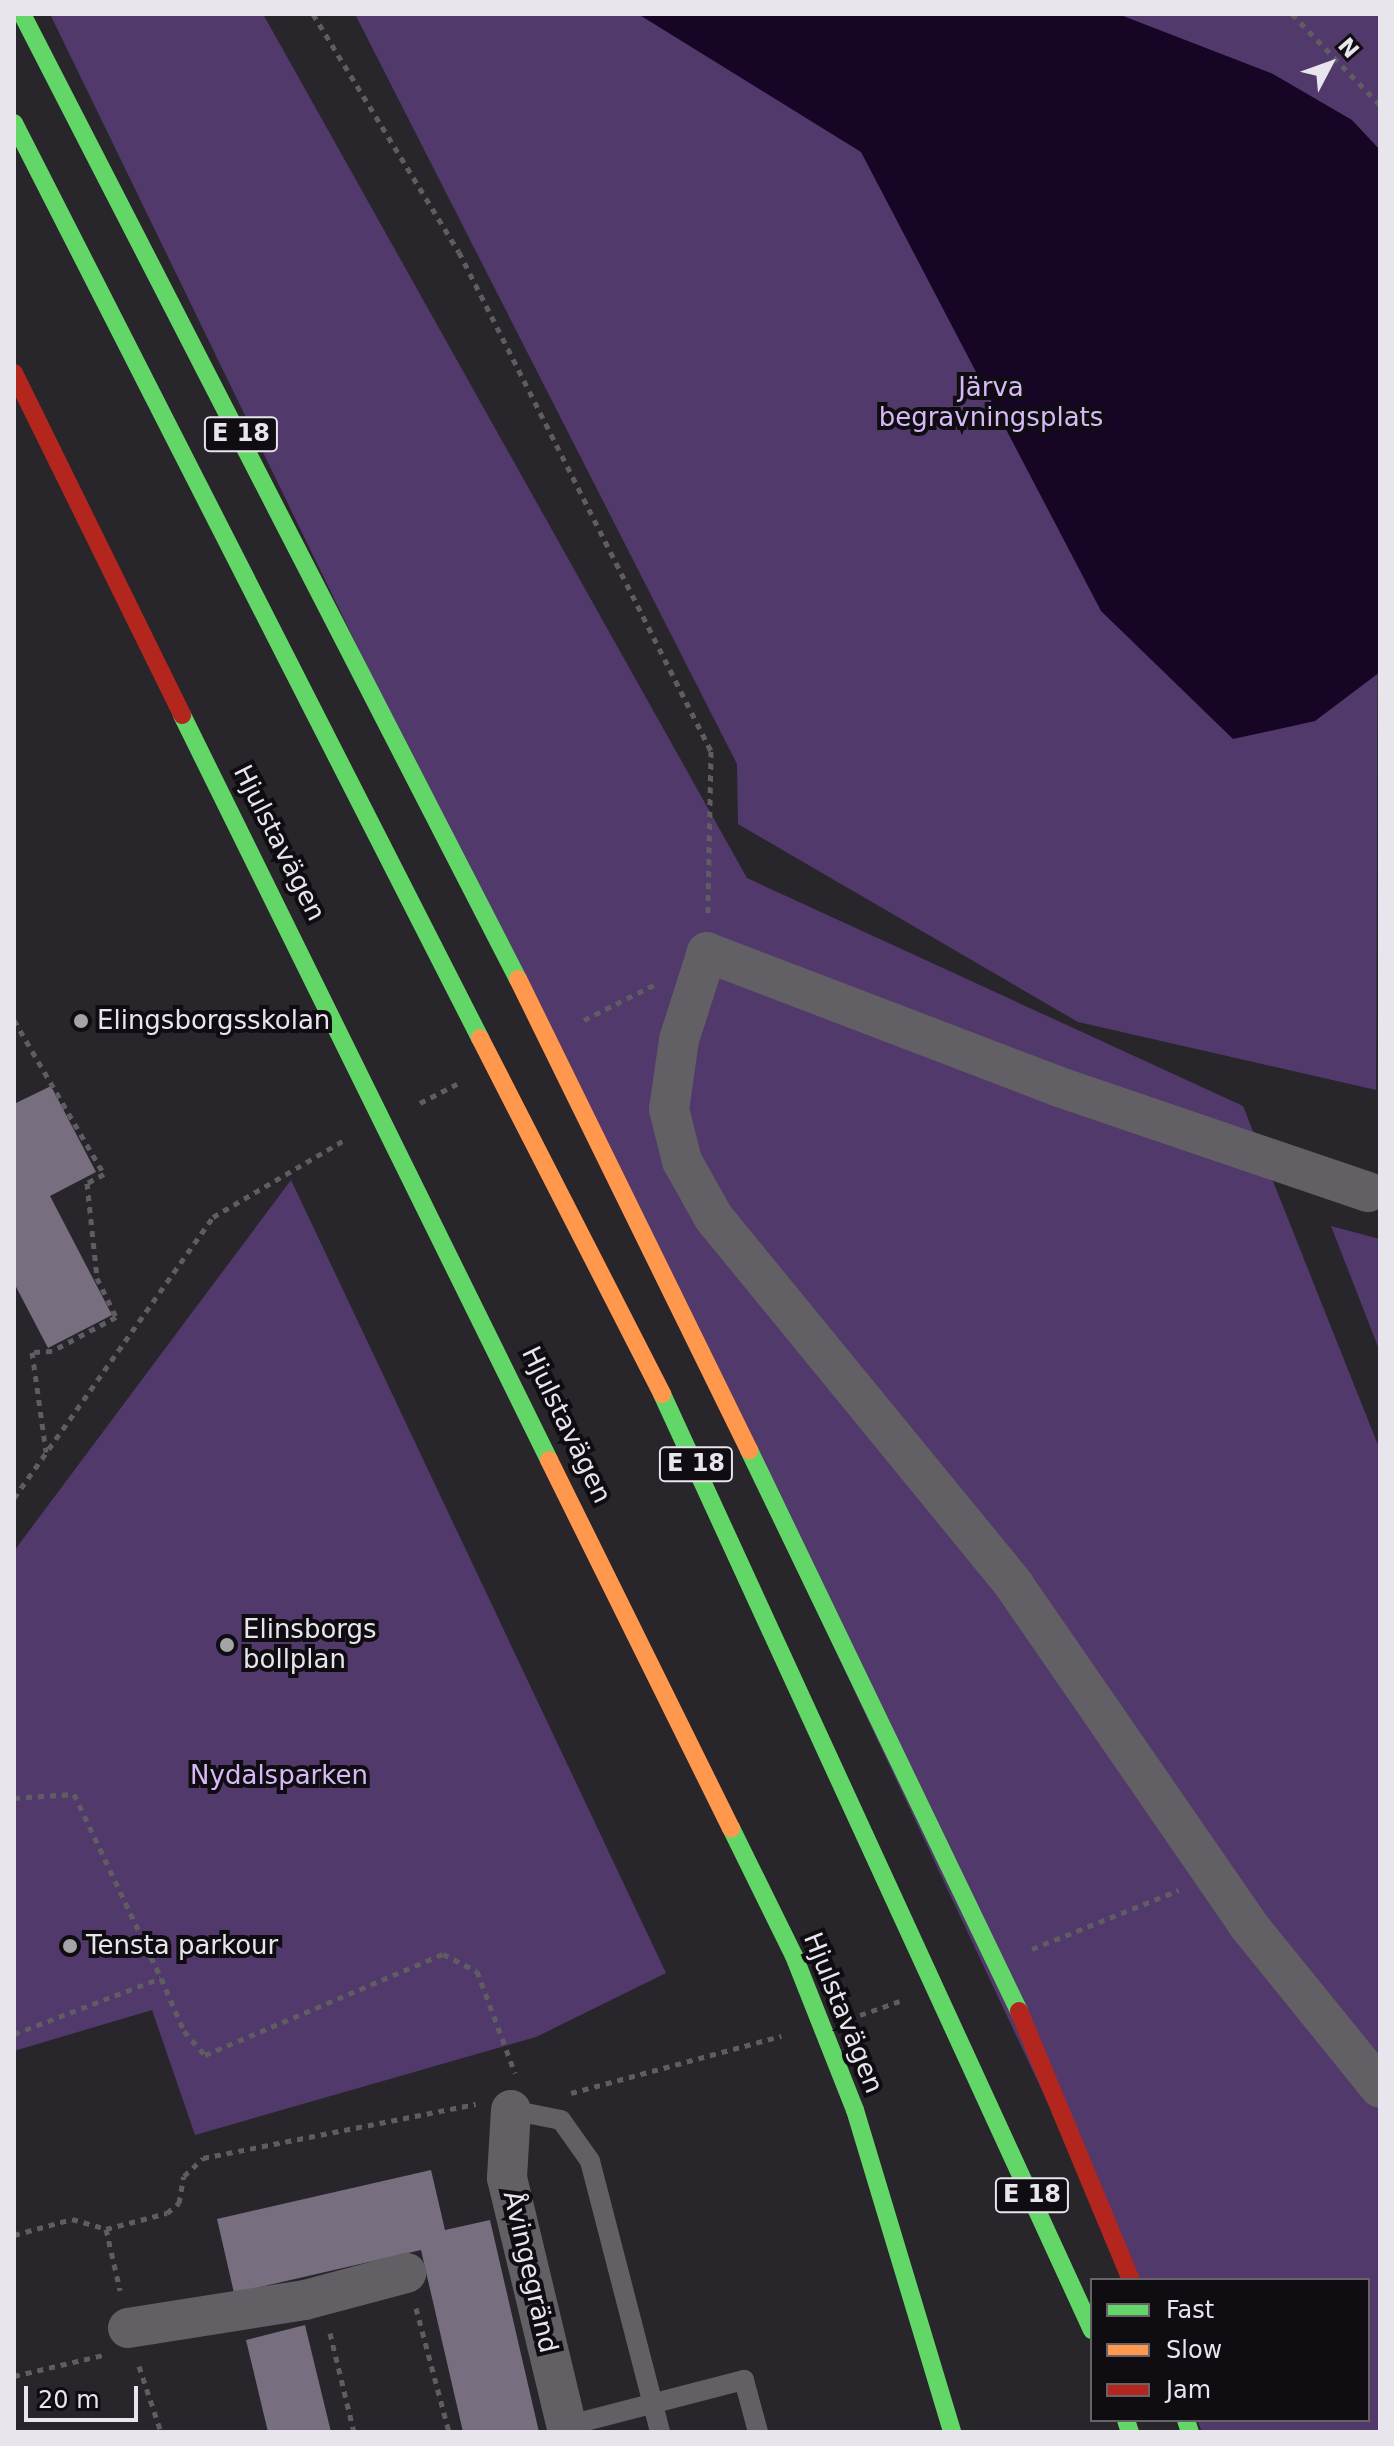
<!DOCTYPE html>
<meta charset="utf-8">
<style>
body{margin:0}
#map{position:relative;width:1394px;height:2446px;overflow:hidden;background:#28252b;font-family:"DejaVu Sans",sans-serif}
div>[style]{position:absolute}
.green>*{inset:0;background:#52396b}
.water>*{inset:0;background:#170526}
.building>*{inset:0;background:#776e80}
.path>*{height:5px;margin-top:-2.5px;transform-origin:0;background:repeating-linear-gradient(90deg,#5f5d62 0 6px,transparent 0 12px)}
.lane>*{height:20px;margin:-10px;padding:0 10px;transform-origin:10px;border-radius:10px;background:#626064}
.street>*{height:40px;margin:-20px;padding:0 20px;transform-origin:20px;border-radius:20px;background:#626064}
.fast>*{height:18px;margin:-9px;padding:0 9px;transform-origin:9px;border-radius:9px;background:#63d668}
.slow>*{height:18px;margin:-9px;padding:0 9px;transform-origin:9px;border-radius:9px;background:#ff974d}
.jam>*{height:18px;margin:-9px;padding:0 9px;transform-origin:9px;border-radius:9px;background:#b3261e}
.dots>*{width:22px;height:22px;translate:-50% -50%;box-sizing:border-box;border:4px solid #100d12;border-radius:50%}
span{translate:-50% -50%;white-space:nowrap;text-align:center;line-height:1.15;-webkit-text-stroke:8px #100d12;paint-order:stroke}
.shield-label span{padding:2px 6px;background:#100d12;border:2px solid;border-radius:6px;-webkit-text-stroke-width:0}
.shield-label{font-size:24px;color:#e8e5ec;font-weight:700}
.park-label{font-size:26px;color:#d7b9f8}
.street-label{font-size:26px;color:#e8e5ec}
.poi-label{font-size:26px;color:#e8e5ec}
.left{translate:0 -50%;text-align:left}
.frame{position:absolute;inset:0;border:16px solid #e8e5ec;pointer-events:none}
.legend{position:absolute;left:1090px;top:2278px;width:280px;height:144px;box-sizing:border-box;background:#100d12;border:2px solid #666369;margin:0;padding:10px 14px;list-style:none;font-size:24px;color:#e8e5ec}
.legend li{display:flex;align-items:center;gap:16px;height:40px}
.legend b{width:40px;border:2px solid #666369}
.north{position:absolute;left:1290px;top:24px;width:80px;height:80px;-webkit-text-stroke:6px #100d12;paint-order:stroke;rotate:49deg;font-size:22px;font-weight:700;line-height:32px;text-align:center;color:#e8e5ec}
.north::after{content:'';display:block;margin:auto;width:28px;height:36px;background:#e8e5ec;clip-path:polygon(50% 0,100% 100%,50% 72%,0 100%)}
.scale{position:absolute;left:24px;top:2386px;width:114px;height:36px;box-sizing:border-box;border:4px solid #e8e5ec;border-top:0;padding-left:10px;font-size:24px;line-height:28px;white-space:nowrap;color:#e8e5ec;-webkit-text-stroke:6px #100d12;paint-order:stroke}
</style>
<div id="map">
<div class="green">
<div style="clip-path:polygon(50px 14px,263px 14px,747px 878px,1243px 1106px,1380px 1450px,1380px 2432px,1202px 2432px,1197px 2420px,1368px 2420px,1368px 2280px,1131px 2280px,552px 1047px)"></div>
<div style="clip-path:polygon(355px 14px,1380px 14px,1376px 1090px,1078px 1022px,738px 824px,737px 764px)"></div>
<div style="clip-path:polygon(291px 1180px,666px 1973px,536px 2037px,195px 2135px,152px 2010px,14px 2051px,14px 1551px)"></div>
<div style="clip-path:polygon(1331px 1226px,1380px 1239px,1380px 1352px)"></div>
</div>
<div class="water">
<div style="clip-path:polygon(638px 14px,1118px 14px,1273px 74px,1352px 120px,1380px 150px,1380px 672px,1315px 721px,1233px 739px,1101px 611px,861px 152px)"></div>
</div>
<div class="building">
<div style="clip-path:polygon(51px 1086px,96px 1172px,50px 1196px,112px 1315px,48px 1348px,14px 1283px,14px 1104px)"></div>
<div style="clip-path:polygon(431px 2170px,445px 2230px,490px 2220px,539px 2432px,463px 2432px,421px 2250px,234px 2293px,217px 2219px)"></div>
<div style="clip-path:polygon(305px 2325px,331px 2432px,268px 2432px,246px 2340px)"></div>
</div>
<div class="path">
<div style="left:313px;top:14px;width:279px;rotate:58.5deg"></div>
<div style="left:459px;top:252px;width:559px;rotate:63.21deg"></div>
<div style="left:711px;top:751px;width:162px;rotate:91.1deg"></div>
<div style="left:1292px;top:14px;width:127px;rotate:46deg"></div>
<div style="left:14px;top:1020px;width:178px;rotate:59.7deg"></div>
<div style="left:104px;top:1174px;width:19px;rotate:152deg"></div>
<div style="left:87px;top:1183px;width:96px;rotate:84deg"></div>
<div style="left:97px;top:1278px;width:43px;rotate:64deg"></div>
<div style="left:116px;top:1317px;width:72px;rotate:152deg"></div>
<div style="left:52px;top:1351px;width:20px;rotate:177deg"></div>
<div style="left:32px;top:1352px;width:101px;rotate:82deg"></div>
<div style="left:584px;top:1020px;width:78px;rotate:-26.6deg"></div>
<div style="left:420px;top:1103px;width:42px;rotate:-27.2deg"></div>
<div style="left:14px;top:1498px;width:344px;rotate:-54.7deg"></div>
<div style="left:213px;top:1217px;width:154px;rotate:-30.4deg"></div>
<div style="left:14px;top:1798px;width:60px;rotate:-3.8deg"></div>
<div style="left:74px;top:1794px;width:204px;rotate:64.7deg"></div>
<div style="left:1032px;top:1949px;width:158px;rotate:-21.9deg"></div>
<div style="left:860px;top:2015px;width:42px;rotate:-19.3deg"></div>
<div style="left:14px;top:2034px;width:157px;rotate:-20.9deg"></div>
<div style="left:161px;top:1978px;width:58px;rotate:66.5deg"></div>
<div style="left:184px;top:2031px;width:32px;rotate:49deg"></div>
<div style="left:205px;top:2055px;width:259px;rotate:-23deg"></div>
<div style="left:443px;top:1954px;width:38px;rotate:27deg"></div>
<div style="left:477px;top:1971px;width:109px;rotate:69.6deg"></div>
<div style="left:571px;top:2093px;width:218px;rotate:-15.2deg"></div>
<div style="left:106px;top:2229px;width:63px;rotate:77.1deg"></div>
<div style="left:14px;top:2235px;width:60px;rotate:-15.4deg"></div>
<div style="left:72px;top:2219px;width:35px;rotate:16deg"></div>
<div style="left:106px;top:2229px;width:63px;rotate:-14.7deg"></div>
<div style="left:167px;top:2213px;width:16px;rotate:-40deg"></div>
<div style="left:179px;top:2203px;width:27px;rotate:-80deg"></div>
<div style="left:184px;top:2176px;width:26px;rotate:-43deg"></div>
<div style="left:203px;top:2158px;width:278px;rotate:-11.2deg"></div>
<div style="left:416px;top:2308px;width:128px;rotate:75.1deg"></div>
<div style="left:330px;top:2333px;width:102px;rotate:76.4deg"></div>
<div style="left:139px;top:2366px;width:70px;rotate:71.6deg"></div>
<div style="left:14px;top:2376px;width:91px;rotate:-13.3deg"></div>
</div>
<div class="lane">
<div style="left:511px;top:2110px;width:51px;rotate:11.3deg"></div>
<div style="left:561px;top:2120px;width:50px;rotate:54.7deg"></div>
<div style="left:590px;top:2161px;width:280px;rotate:75.5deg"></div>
<div style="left:566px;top:2426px;width:184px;rotate:-14.5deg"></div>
<div style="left:744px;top:2380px;width:54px;rotate:74.9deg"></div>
</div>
<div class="street">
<div style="left:1368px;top:1192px;width:329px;rotate:-161.2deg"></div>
<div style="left:1057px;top:1086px;width:375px;rotate:-159.1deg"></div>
<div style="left:707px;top:952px;width:92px;rotate:107.7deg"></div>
<div style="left:679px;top:1040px;width:70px;rotate:98.2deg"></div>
<div style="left:669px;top:1109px;width:54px;rotate:76deg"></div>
<div style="left:682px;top:1161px;width:65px;rotate:60.7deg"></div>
<div style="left:714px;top:1218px;width:474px;rotate:50.7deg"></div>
<div style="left:1014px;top:1585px;width:414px;rotate:55.4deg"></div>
<div style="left:1249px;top:1926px;width:208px;rotate:51deg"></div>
<div style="left:511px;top:2110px;width:68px;rotate:93.4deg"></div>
<div style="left:507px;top:2178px;width:261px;rotate:76.5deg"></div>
<div style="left:128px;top:2328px;width:179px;rotate:-9deg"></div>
<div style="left:305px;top:2300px;width:105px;rotate:-15deg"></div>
</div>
<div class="fast">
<div style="left:22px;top:14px;width:1085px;rotate:62.8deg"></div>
<div style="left:14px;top:123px;width:1027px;rotate:63.01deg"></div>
<div style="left:182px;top:715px;width:830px;rotate:63.77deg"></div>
<div style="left:662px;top:1394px;width:1030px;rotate:65.33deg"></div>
<div style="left:749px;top:1450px;width:623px;rotate:64.3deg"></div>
<div style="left:731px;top:1828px;width:143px;rotate:63.8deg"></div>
<div style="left:794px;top:1956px;width:166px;rotate:68.4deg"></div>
<div style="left:855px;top:2110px;width:336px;rotate:73.2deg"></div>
<div style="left:1126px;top:2420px;width:13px;rotate:72deg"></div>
<div style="left:1186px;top:2420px;width:13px;rotate:72deg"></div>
</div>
<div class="slow">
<div style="left:518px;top:979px;width:525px;rotate:63.87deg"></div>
<div style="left:480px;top:1038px;width:400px;rotate:62.9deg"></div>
<div style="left:549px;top:1460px;width:411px;rotate:63.7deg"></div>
</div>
<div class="jam">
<div style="left:14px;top:373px;width:381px;rotate:63.8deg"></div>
<div style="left:1019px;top:2011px;width:291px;rotate:67.4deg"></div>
</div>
<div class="dots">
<div style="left:81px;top:1021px;background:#a5a2a8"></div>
<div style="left:227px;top:1645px;background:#a5a2a8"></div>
<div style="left:70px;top:1946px;background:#a5a2a8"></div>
</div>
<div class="shield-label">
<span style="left:241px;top:434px">E 18</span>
<span style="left:696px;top:1464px">E 18</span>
<span style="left:1032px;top:2195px">E 18</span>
</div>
<div class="park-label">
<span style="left:991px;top:403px">Järva<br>begravningsplats</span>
<span style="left:279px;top:1776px">Nydalsparken</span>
</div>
<div class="street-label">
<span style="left:279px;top:843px;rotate:63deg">Hjulstavägen</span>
<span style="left:566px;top:1425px;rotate:64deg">Hjulstavägen</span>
<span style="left:843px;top:2013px;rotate:68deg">Hjulstavägen</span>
<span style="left:530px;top:2272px;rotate:77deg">Åvingegränd</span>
</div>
<div class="poi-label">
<span class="left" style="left:97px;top:1021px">Elingsborgsskolan</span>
<span class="left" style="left:243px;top:1645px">Elinsborgs<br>bollplan</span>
<span class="left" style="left:86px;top:1946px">Tensta parkour</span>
</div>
<div class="frame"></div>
<ul class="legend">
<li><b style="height:10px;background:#63d668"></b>Fast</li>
<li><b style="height:10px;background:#ff974d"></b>Slow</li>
<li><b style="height:10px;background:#b3261e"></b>Jam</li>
</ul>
<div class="north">N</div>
<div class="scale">20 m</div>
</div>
